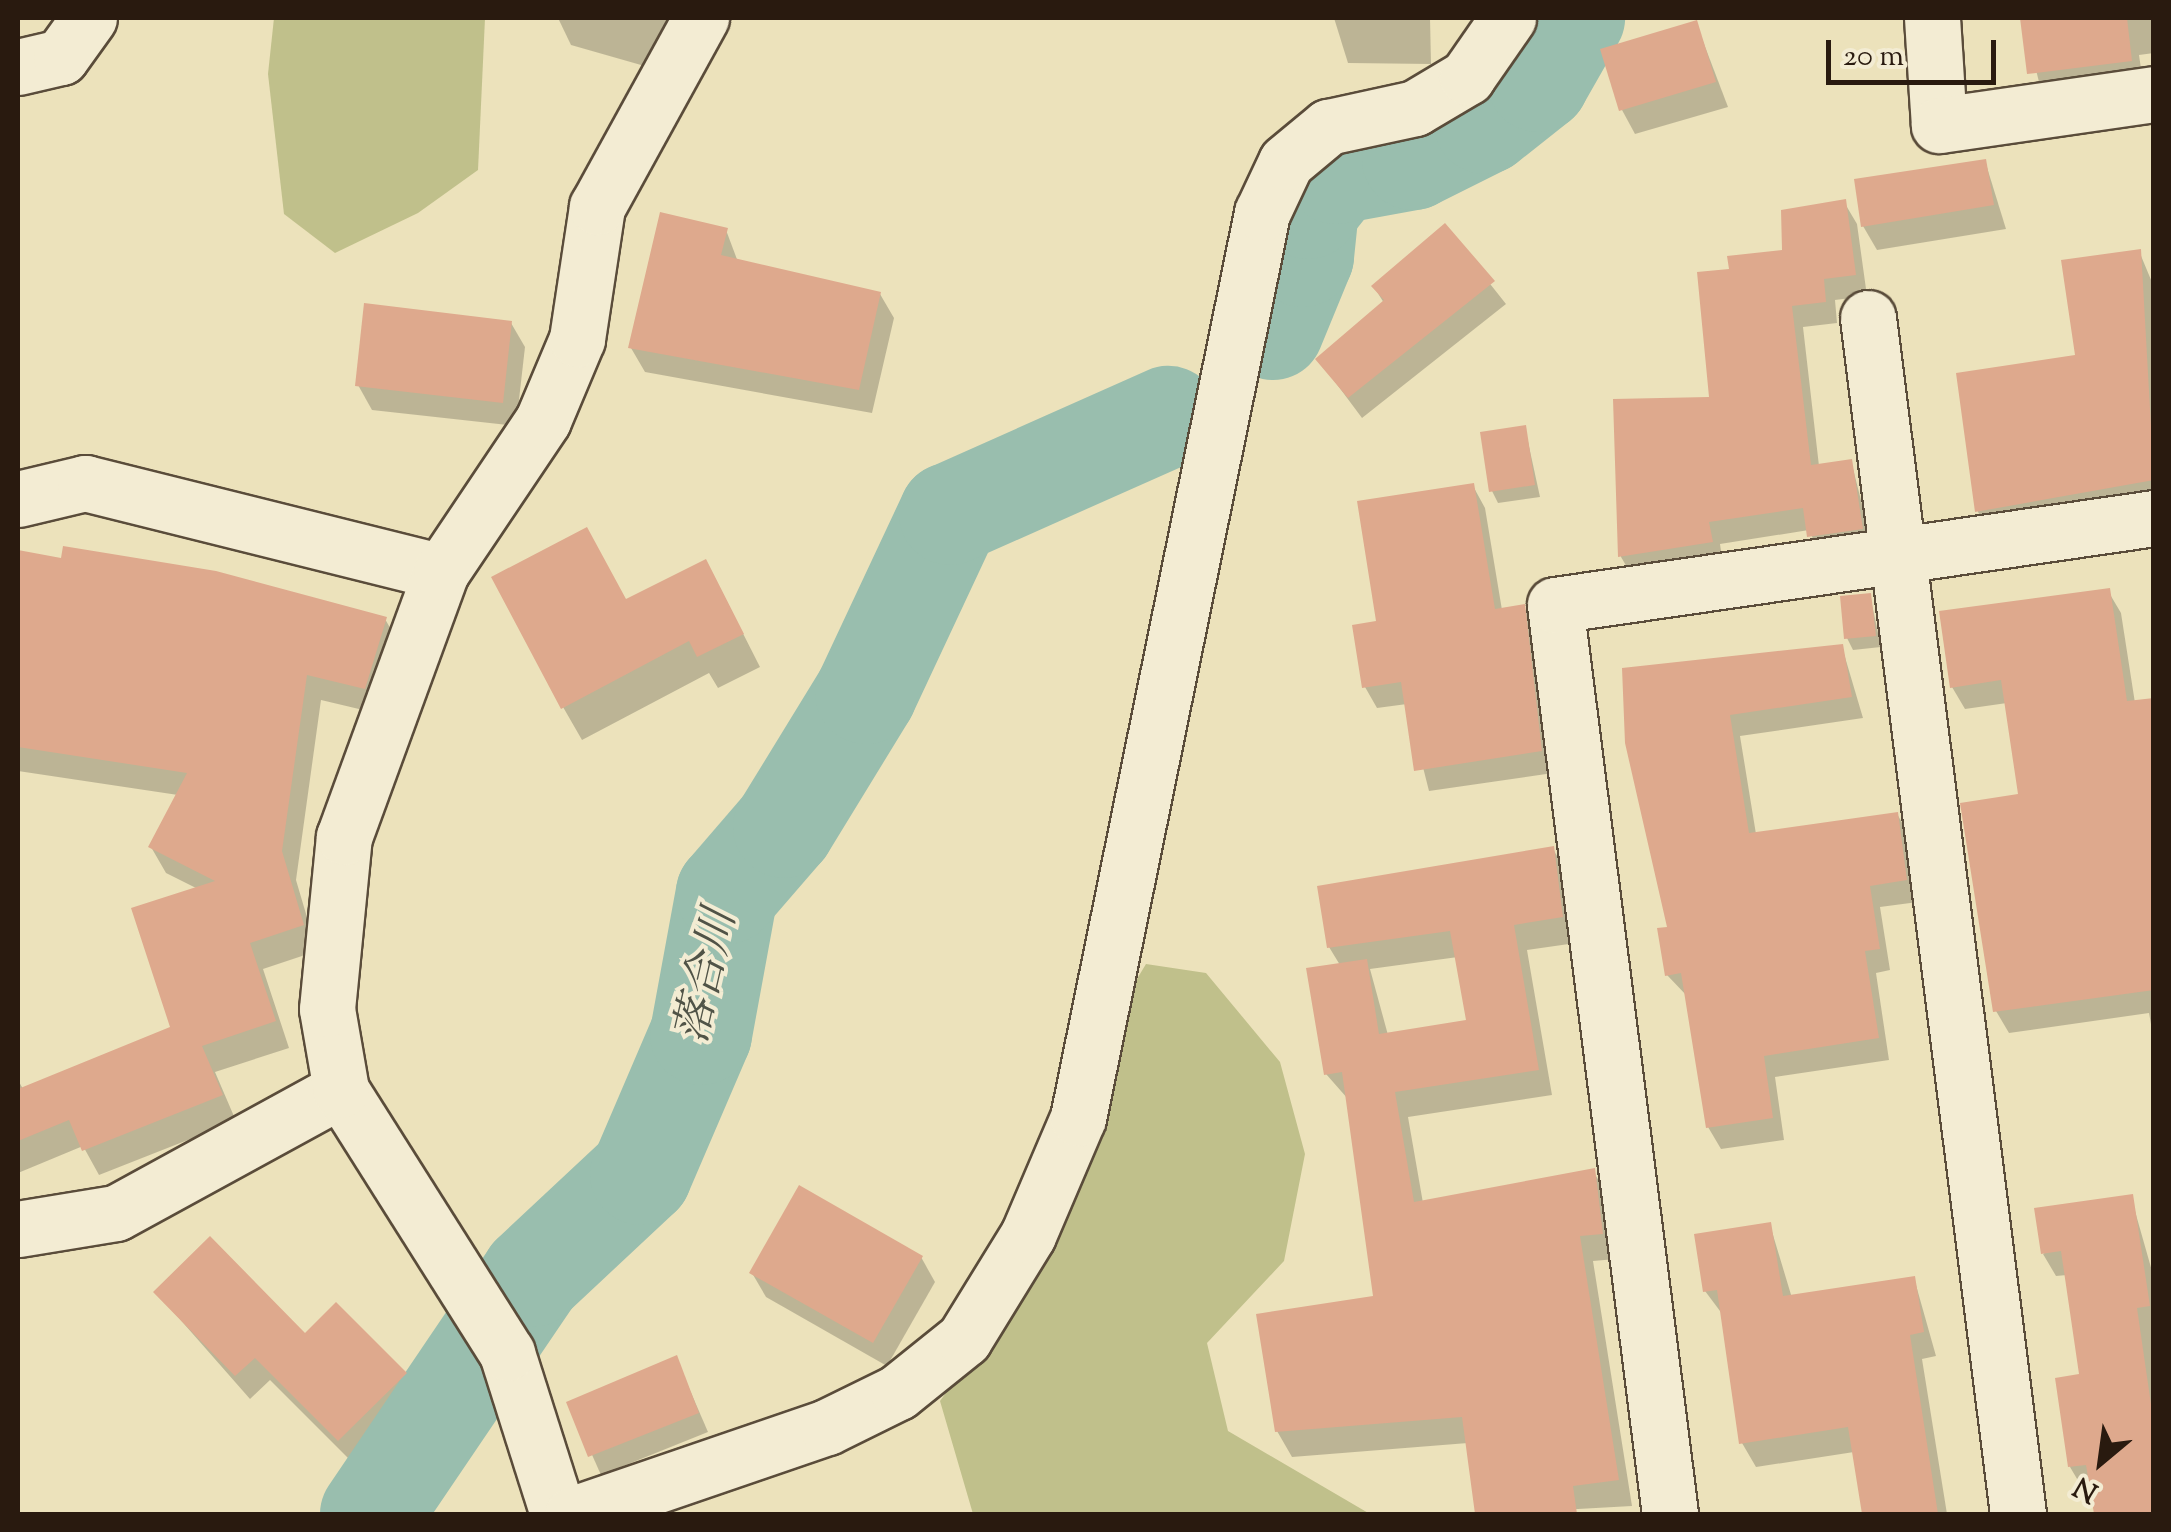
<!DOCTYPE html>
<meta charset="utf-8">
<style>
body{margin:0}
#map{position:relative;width:2171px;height:1532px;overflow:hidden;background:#ece2bb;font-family:"Sorts Mill Goudy","Noto Serif JP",serif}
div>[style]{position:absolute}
.green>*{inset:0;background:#c0c08b}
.shadow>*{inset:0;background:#0003}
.river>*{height:102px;margin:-51px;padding:0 51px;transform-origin:51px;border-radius:51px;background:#99beae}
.building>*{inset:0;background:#dea98d}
.roads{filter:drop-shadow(2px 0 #5a4c3a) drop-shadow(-2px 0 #5a4c3a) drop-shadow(0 2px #5a4c3a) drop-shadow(0 -2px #5a4c3a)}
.street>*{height:55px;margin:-27.5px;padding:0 27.5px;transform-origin:27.5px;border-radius:27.5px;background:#f3ecd3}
span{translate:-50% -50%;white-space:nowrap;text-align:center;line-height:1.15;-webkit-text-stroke:8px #f3ecd3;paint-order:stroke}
.water-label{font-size:45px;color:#505347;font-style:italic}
.frame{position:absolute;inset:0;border:20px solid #291a0f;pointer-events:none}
.north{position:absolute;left:2051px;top:1412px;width:100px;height:100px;-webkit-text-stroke:8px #f3ecd3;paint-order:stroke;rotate:209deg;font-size:28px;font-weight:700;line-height:40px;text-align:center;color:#291a0f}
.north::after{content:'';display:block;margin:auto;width:35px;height:45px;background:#291a0f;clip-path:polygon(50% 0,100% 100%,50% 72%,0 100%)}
.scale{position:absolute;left:1826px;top:40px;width:170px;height:45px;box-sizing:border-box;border:5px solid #291a0f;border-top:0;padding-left:12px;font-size:30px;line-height:35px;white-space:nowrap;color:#291a0f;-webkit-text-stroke:8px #f3ecd3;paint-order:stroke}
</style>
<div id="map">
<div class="green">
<div style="clip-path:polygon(274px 18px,485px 18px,478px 170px,418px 213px,335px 253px,284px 214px,268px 74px)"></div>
<div style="clip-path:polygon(1146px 964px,1206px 973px,1280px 1062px,1305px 1154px,1284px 1261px,1207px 1343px,1228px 1431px,1370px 1514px,973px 1514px,940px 1401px,983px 1342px,1111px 1022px)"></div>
</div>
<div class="shadow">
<div style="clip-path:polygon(558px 18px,687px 18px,662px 71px,571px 45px)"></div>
<div style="clip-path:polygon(1334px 18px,1430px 18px,1431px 64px,1348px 63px)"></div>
<div style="clip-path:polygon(2023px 18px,2154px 18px,2154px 53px,2139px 55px,2143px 82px,2042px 94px)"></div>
<div style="clip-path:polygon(1696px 23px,1728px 107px,1635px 134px,1622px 110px)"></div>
<div style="clip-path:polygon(1985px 161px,2006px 229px,1877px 250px,1863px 226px)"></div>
<div style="clip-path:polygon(1844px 202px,1857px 224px,1867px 296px,1835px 300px,1837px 323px,1803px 327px,1819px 466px,1851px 461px,1874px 551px,1822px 558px,1809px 530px,1720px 544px,1723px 564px,1634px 579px,1621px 557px,1615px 402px,1712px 399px,1732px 271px,1784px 252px)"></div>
<div style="clip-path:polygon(1445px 227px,1506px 304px,1362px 418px,1318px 359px,1384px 303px,1374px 287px)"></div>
<div style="clip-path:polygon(726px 230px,738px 262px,880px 294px,894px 318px,872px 413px,645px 372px,631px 348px)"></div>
<div style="clip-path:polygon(2139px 251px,2154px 287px,2154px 505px,1991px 534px,1978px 512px,1959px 375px,2078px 357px)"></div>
<div style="clip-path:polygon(511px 323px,525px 347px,516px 426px,372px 410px,358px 385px)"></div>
<div style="clip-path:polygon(1525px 428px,1540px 497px,1498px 503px,1492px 491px)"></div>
<div style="clip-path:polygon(1473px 486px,1485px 508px,1502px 610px,1523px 606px,1536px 628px,1553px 773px,1429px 791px,1407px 704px,1377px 708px,1365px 687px,1379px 624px)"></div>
<div style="clip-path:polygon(18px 552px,385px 619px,400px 645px,380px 714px,321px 700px,296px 880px,317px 951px,263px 969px,289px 1048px,215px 1072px,236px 1121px,99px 1175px,83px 1146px,18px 1173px,18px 1080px,23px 1089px,174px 1029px,198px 889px,166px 873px,151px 847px,178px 795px,18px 771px)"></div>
<div style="clip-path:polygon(2108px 591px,2121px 613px,2135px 703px,2154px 700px,2154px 1041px,2149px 1013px,2009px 1033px,1996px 1011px,2021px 796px,2007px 703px,1965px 709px,1952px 687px)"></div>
<div style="clip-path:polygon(723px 594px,760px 667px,718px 688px,709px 673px,582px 740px,563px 707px,626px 602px)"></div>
<div style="clip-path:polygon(1870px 595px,1881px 647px,1853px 650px,1847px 638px)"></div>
<div style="clip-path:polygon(1842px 647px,1863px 718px,1740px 736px,1756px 834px,1897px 814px,1910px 836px,1918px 902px,1880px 907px,1890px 970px,1876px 973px,1889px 1060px,1775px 1077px,1784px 1140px,1721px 1149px,1708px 1127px,1687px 996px,1667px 975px,1670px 929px,1628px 743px)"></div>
<div style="clip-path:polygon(evenodd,1553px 849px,1568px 875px,1576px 943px,1527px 950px,1552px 1095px,1408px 1117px,1423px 1203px,1593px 1171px,1608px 1196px,1616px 1259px,1593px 1261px,1632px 1506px,1488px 1514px,1468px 1443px,1292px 1457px,1277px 1431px,1376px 1298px,1348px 1099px,1326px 1074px,1340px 965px,1329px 947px,1553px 849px,1458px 957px,1469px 1022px,1388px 1035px,1370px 969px,1458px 957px)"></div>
<div style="clip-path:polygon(2131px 1197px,2154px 1278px,2154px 1514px,2096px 1514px,2092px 1488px,2083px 1489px,2070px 1467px,2082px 1377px,2067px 1275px,2056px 1276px,2043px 1254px)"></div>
<div style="clip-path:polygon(1770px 1225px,1792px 1298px,1914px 1278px,1936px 1356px,1922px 1359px,1947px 1514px,1865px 1514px,1854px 1452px,1756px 1467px,1742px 1443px,1723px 1315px,1705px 1291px)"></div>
<div style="clip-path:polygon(921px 1257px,935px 1282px,887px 1366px,766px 1297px,752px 1273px)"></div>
<div style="clip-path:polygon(156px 1292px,405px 1374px,418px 1398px,353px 1463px,270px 1380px,250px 1399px)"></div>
<div style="clip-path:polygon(676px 1358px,708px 1432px,601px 1475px,569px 1403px)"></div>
</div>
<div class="river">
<div style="left:1273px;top:329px;width:79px;rotate:-67.7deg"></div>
<div style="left:1303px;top:256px;width:48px;rotate:-84.1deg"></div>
<div style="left:1308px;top:208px;width:45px;rotate:-51.3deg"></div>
<div style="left:1336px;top:173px;width:78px;rotate:-10.3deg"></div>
<div style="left:1413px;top:159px;width:80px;rotate:-26.6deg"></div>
<div style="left:1485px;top:123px;width:68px;rotate:-38.4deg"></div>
<div style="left:1538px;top:81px;width:73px;rotate:-60.3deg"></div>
<div style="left:371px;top:1514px;width:287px;rotate:-55.9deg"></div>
<div style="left:532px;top:1276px;width:149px;rotate:-43.1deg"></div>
<div style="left:641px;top:1174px;width:152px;rotate:-66.8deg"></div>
<div style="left:701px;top:1034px;width:143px;rotate:-79.6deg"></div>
<div style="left:727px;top:893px;width:87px;rotate:-49.2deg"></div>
<div style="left:784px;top:827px;width:157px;rotate:-58.5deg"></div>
<div style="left:866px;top:693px;width:198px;rotate:-64.9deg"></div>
<div style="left:950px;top:514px;width:239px;rotate:-24deg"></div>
</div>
<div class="building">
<div style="clip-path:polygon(2020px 18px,2127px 18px,2132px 61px,2027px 74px)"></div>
<div style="clip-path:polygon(1697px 20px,1716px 82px,1619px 111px,1600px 49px)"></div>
<div style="clip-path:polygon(1986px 159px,1994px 205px,1861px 227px,1854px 179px)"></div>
<div style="clip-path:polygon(1846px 199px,1856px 275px,1824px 279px,1826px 302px,1792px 306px,1811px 465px,1852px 459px,1863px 529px,1807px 537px,1803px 508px,1709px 522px,1713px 542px,1618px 557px,1613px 399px,1709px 397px,1697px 272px,1729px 269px,1727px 256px,1782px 250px,1781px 210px)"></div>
<div style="clip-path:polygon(660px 212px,728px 228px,721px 255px,881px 292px,859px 390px,628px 348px)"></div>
<div style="clip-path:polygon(1445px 223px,1495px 281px,1348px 398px,1315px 359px,1384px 300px,1371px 286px)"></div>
<div style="clip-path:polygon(2141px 249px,2154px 480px,1975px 512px,1956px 373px,2075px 355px,2061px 260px)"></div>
<div style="clip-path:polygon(364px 303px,512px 321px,503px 403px,355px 386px)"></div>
<div style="clip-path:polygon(1526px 425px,1535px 485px,1489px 492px,1480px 432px)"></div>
<div style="clip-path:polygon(1474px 483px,1495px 609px,1525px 604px,1542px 751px,1414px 771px,1401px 682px,1362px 688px,1352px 625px,1376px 621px,1357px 501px)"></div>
<div style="clip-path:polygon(587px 527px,626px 599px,706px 559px,744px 634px,697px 657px,689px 641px,561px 709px,491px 577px)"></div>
<div style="clip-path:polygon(63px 546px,216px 571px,387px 617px,365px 689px,307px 675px,282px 851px,304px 925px,250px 943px,276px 1021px,202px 1046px,223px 1095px,82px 1151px,69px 1120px,18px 1141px,18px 1089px,170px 1027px,131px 908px,215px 881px,148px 847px,187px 773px,18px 747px,18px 550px,61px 558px)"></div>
<div style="clip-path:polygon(2110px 588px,2127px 701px,2154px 698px,2154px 990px,1993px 1012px,1960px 803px,2018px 794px,2001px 680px,1950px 688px,1939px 611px)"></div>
<div style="clip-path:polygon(1871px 593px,1876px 636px,1844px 639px,1840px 596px)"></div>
<div style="clip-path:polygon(1843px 644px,1852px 697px,1730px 715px,1749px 833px,1898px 812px,1907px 880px,1870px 886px,1880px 949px,1865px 951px,1879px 1038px,1764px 1056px,1773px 1118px,1706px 1128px,1681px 973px,1665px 976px,1657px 928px,1667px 927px,1625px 743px,1622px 668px)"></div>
<div style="clip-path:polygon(1554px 846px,1563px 917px,1514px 925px,1539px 1070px,1395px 1092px,1414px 1202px,1595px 1168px,1603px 1234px,1580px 1236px,1619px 1480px,1573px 1486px,1577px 1514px,1475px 1514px,1462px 1417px,1275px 1432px,1256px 1314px,1373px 1296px,1342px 1072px,1324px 1075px,1306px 968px,1367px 959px,1379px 1034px,1466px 1020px,1450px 931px,1327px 948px,1317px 886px)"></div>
<div style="clip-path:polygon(799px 1185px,923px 1256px,873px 1343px,749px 1273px)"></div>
<div style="clip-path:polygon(2133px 1194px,2150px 1306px,2137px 1308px,2154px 1425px,2154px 1514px,2094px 1514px,2086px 1465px,2068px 1467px,2055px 1378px,2079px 1374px,2061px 1251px,2041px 1254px,2034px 1208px)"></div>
<div style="clip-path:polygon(1771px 1222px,1783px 1296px,1915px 1276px,1924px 1332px,1910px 1335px,1938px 1514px,1862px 1514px,1848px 1427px,1739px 1444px,1717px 1290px,1703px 1292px,1694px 1234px)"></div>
<div style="clip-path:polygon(210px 1236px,305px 1333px,336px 1302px,407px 1373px,338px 1441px,255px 1358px,235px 1376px,153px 1292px)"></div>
<div style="clip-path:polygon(677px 1355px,699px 1413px,588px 1457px,566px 1402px)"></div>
</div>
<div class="roads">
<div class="street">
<div style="left:1932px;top:18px;width:107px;rotate:86.3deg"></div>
<div style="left:1939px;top:125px;width:217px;rotate:-8.2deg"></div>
<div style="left:18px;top:67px;width:44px;rotate:-13.1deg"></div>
<div style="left:61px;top:57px;width:48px;rotate:-54.3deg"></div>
<div style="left:1868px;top:318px;width:1205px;rotate:82.85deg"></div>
<div style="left:18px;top:499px;width:69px;rotate:-13.4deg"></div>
<div style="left:85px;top:483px;width:367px;rotate:14deg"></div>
<div style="left:18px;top:1229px;width:99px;rotate:-9.3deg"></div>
<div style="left:116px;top:1213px;width:256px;rotate:-28.7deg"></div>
<div style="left:558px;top:1514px;width:169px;rotate:-107.6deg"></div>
<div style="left:507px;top:1353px;width:311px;rotate:-122.3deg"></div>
<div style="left:341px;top:1090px;width:82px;rotate:-99.8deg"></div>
<div style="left:327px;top:1009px;width:173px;rotate:-84.4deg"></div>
<div style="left:344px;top:837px;width:282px;rotate:-69.9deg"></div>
<div style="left:441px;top:572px;width:183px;rotate:-56.1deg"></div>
<div style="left:543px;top:420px;width:88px;rotate:-67.2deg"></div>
<div style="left:577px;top:339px;width:134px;rotate:-81.4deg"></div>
<div style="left:597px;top:207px;width:216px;rotate:-61.2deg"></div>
<div style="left:573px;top:1514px;width:268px;rotate:-18.9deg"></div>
<div style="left:827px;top:1427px;width:79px;rotate:-26.2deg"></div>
<div style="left:898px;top:1392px;width:85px;rotate:-38.8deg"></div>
<div style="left:964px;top:1339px;width:122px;rotate:-58.4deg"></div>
<div style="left:1028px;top:1235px;width:127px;rotate:-66.9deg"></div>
<div style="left:1078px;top:1118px;width:924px;rotate:-78.51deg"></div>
<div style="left:1262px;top:213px;width:56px;rotate:-64.8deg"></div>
<div style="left:1286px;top:162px;width:55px;rotate:-39.8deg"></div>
<div style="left:1328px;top:127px;width:89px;rotate:-12.3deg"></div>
<div style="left:1415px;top:108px;width:61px;rotate:-30.8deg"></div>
<div style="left:1467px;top:77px;width:72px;rotate:-55.2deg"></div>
<div style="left:1670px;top:1514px;width:916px;rotate:-97.21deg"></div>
<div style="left:1555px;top:605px;width:605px;rotate:-8.26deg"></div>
</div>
</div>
<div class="water-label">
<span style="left:709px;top:977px;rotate:-77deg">落合川</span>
</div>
<div class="frame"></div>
<div class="north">N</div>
<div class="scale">20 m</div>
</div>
